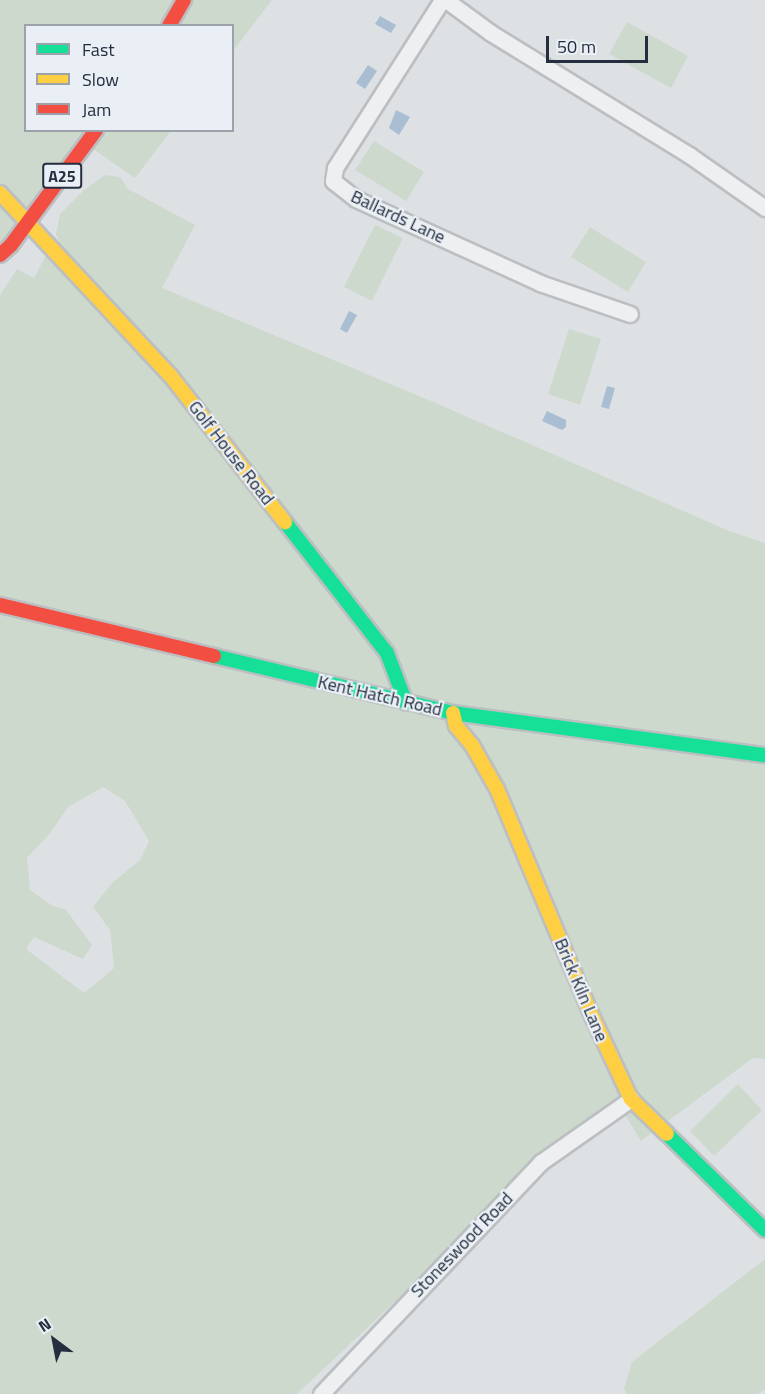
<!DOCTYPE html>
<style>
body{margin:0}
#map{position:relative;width:765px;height:1394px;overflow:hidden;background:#dee1e4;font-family:"Titillium Web",sans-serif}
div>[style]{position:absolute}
.green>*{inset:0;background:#ced9cd}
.water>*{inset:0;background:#a9bdd3}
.roads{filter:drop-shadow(2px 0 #bcbfc2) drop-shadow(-2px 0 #bcbfc2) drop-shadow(0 2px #bcbfc2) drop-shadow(0 -2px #bcbfc2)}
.street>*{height:15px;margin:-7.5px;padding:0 7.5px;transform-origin:7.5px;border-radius:7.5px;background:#edeff1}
.fast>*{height:14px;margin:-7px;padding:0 7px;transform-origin:7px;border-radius:7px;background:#16e098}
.slow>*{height:14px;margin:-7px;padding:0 7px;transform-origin:7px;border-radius:7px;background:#ffcf43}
.jam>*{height:14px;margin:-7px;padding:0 7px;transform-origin:7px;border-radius:7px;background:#f24e42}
span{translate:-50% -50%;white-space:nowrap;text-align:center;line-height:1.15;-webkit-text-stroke:4.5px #eaeff5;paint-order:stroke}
.shield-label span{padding:2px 4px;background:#eaeff5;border:2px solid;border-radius:4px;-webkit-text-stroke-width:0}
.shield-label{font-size:16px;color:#242e3f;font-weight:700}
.street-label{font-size:18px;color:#242e3f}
.legend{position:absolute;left:24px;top:24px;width:210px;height:108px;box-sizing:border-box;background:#eaeff5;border:2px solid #9ba2ac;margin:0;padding:8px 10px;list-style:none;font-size:18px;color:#242e3f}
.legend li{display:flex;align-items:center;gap:12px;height:30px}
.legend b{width:30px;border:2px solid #9ba2ac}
.north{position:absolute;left:24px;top:1310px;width:60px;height:60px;-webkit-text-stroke:4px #eaeff5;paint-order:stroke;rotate:328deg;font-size:16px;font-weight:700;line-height:24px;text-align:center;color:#242e3f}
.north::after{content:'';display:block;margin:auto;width:21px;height:27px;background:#242e3f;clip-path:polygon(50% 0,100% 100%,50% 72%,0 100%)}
.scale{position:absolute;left:546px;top:36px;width:102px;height:27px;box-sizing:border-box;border:3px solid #242e3f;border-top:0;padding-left:8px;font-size:18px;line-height:21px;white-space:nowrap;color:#242e3f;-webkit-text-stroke:4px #eaeff5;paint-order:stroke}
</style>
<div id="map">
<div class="green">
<div style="clip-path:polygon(0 0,272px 0,233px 51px,232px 26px,26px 26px,26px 130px,171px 131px,135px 178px,80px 140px,0 246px)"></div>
<div style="clip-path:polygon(627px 22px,688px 56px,671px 88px,609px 54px)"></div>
<div style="clip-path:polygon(374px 141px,424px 172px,406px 201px,355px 170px)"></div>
<div style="clip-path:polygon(evenodd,105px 175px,120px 177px,128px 189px,195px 225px,162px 288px,431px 401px,727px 530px,765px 543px,765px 1059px,753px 1058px,641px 1141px,616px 1100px,529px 1167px,437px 1262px,297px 1394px,0 1394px,0 295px,17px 269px,34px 278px,45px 257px,60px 244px,56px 234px,60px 214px,83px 191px,105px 175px,103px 787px,125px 801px,149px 841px,140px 860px,112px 883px,93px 907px,110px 930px,114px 968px,84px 993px,26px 949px,34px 937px,83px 959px,92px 945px,66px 910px,53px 906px,30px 890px,27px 858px,51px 832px,68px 807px,103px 787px)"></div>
<div style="clip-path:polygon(375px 225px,403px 238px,372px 301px,344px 287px)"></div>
<div style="clip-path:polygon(590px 227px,646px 262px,628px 292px,571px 257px)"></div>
<div style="clip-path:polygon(569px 329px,601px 339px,580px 405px,548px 394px)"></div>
<div style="clip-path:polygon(738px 1084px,762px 1110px,714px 1156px,690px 1131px)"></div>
<div style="clip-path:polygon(765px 1259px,765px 1389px,758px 1394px,626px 1394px,624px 1389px,632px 1362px)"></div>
</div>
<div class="water">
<div style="clip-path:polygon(380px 16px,396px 25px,391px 33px,375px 24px)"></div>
<div style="clip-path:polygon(368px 65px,377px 71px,365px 89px,356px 83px)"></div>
<div style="clip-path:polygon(396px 110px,410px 117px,399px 135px,389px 128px)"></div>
<div style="clip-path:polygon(349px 311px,357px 315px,347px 333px,340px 329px)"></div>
<div style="clip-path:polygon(607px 386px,615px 388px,609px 409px,601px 407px)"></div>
<div style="clip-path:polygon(547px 411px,566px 420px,566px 427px,562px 430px,542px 421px)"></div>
</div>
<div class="roads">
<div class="street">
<div style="left:442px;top:0;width:199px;rotate:122.5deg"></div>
<div style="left:335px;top:168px;width:13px;rotate:99deg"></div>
<div style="left:333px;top:181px;width:29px;rotate:38deg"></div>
<div style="left:356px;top:199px;width:202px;rotate:24.5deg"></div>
<div style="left:540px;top:283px;width:95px;rotate:19deg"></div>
<div style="left:446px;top:0;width:56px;rotate:36.3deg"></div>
<div style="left:491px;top:33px;width:233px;rotate:31.6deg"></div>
<div style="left:689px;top:155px;width:93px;rotate:34.9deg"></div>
<div style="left:321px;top:1394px;width:320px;rotate:-46.5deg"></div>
<div style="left:541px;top:1162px;width:110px;rotate:-35deg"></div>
</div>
<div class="fast">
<div style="left:285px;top:522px;width:166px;rotate:52.1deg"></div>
<div style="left:387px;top:653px;width:53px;rotate:69.2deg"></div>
<div style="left:214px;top:656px;width:246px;rotate:13.4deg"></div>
<div style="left:453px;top:713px;width:315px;rotate:7.7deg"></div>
<div style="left:667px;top:1134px;width:137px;rotate:44.4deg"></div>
</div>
<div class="slow">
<div style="left:0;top:193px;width:249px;rotate:47deg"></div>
<div style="left:170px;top:375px;width:187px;rotate:52deg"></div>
<div style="left:453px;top:713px;width:13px;rotate:77deg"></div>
<div style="left:456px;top:726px;width:25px;rotate:50deg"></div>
<div style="left:472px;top:745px;width:51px;rotate:60.4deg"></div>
<div style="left:497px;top:789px;width:248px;rotate:67.3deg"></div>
<div style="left:593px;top:1018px;width:89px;rotate:64.9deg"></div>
<div style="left:631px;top:1099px;width:50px;rotate:44.2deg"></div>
</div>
<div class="jam">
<div style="left:169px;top:26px;width:30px;rotate:-60deg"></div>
<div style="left:0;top:255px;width:15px;rotate:-42deg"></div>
<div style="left:11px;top:245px;width:143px;rotate:-53.5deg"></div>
<div style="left:0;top:605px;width:220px;rotate:13.4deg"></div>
</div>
</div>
<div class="shield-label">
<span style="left:62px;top:176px">A25</span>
</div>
<div class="street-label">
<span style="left:398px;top:217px;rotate:25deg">Ballards Lane</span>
<span style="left:231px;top:453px;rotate:52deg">Golf House Road</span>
<span style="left:380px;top:696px;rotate:13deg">Kent Hatch Road</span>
<span style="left:581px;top:990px;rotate:67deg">Brick Kiln Lane</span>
<span style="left:462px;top:1245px;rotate:-46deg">Stoneswood Road</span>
</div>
<ul class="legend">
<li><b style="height:8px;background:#16e098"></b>Fast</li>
<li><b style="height:8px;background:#ffcf43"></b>Slow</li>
<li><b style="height:8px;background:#f24e42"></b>Jam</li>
</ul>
<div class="north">N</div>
<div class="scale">50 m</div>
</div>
